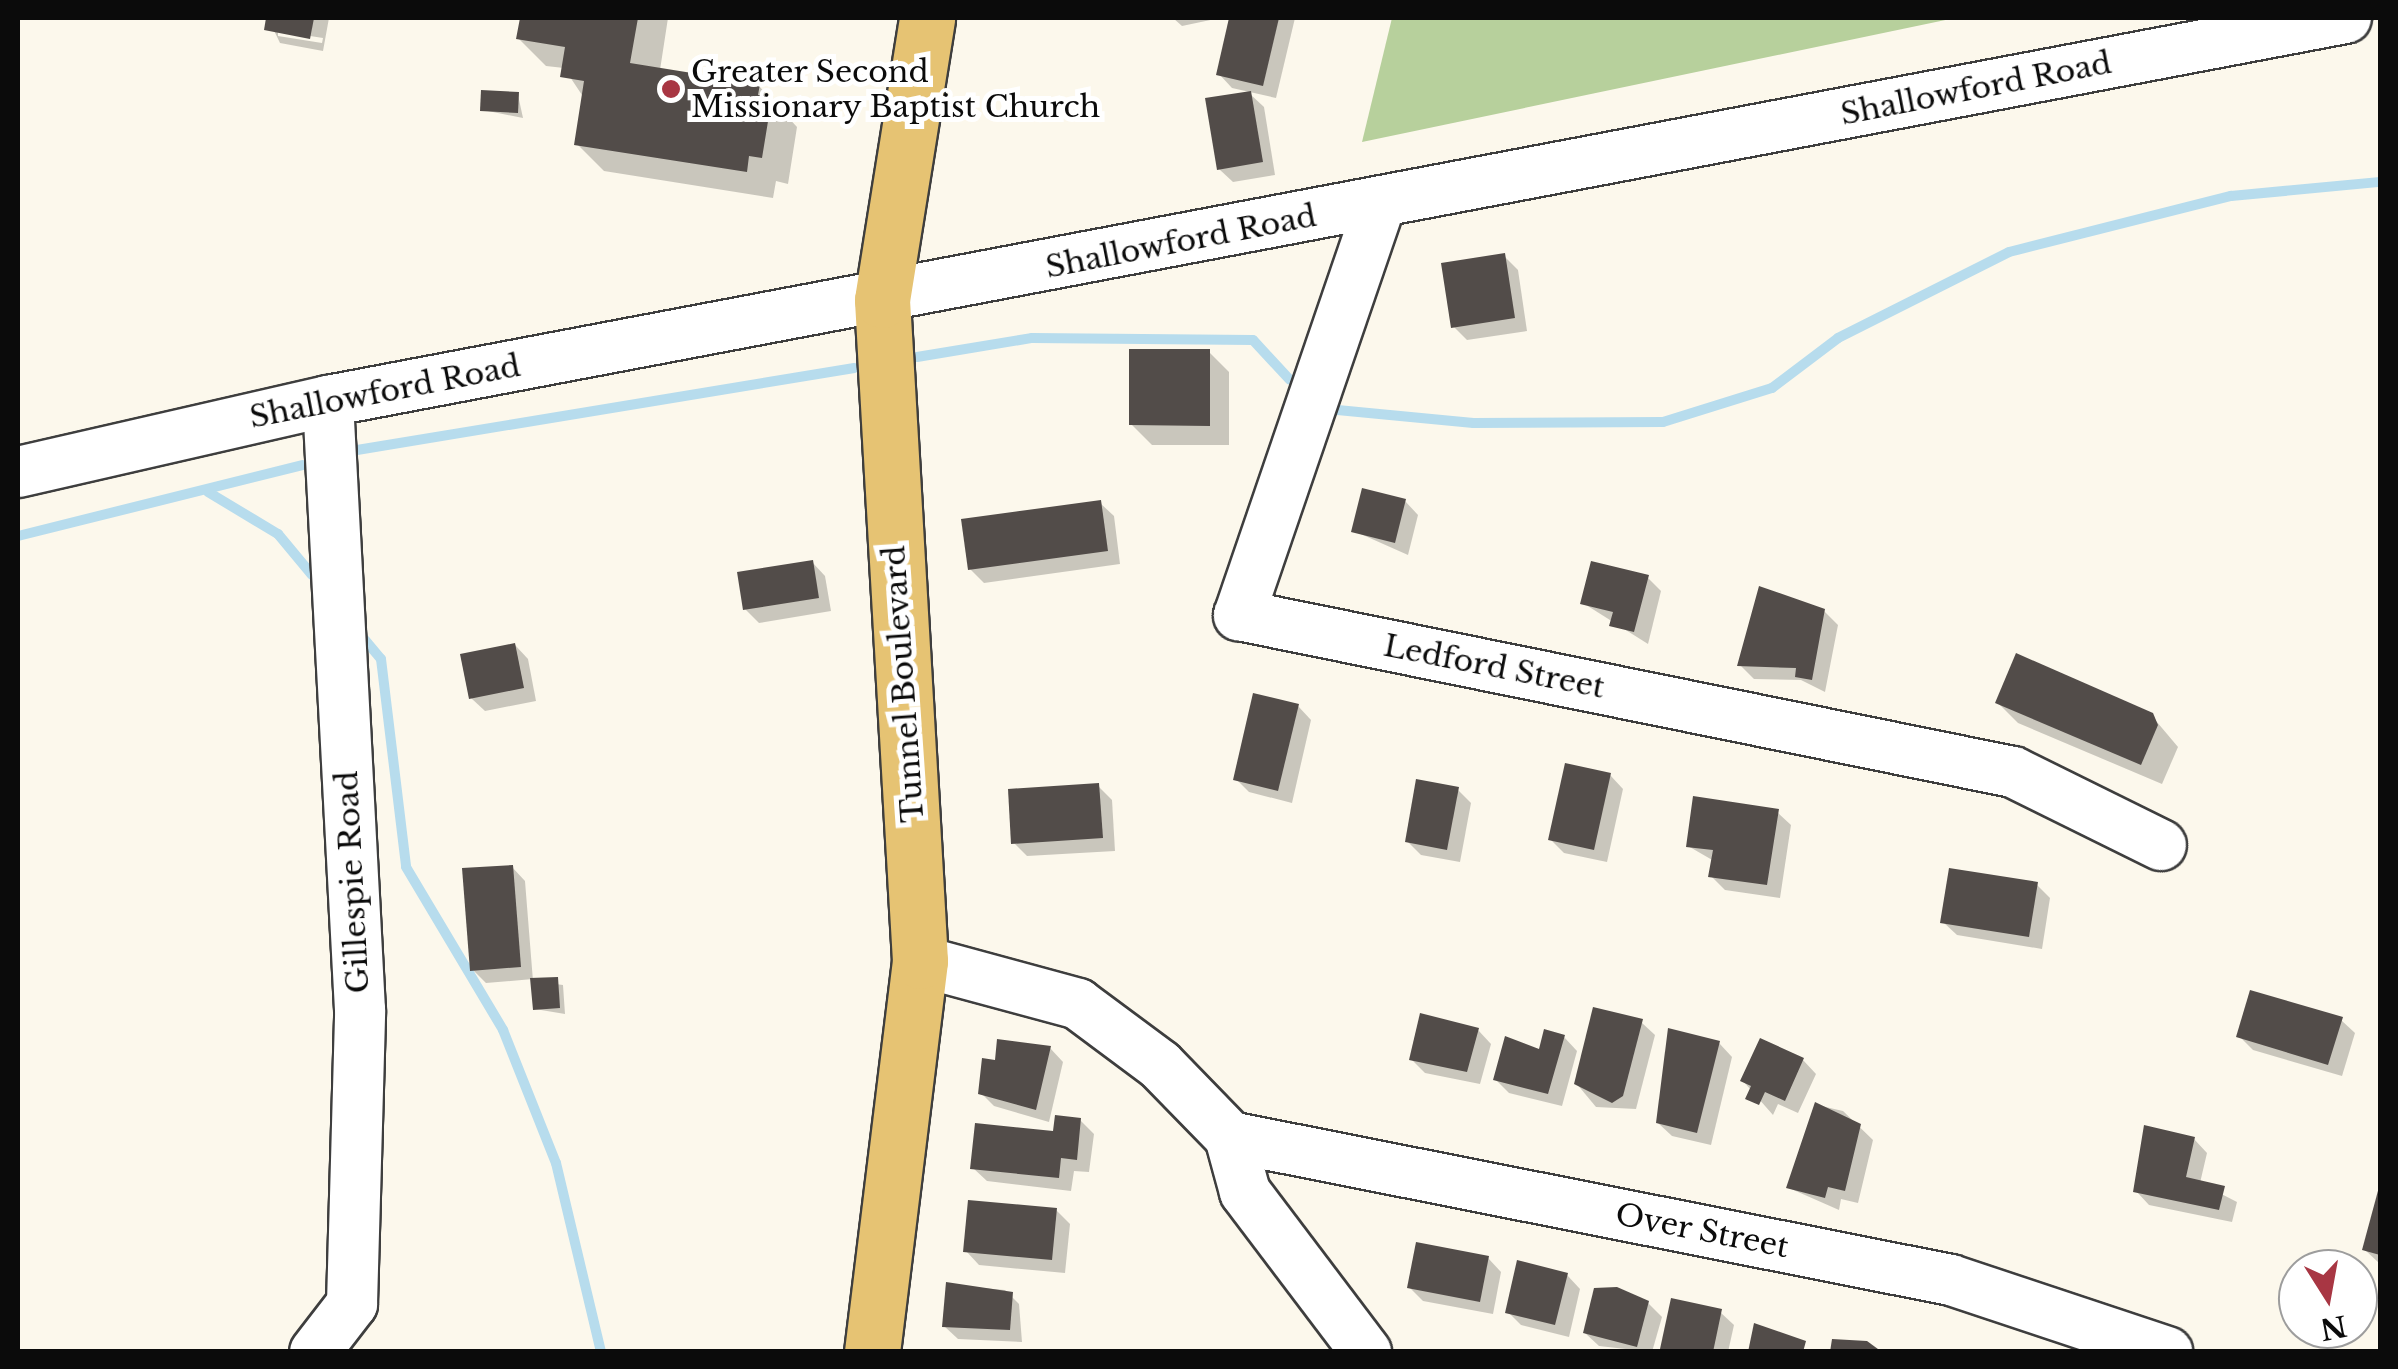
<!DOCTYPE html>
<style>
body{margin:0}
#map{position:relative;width:2398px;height:1369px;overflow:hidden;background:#fcf8ec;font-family:"Libre Baskerville",serif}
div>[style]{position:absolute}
.forest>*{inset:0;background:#b7d09c}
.shadow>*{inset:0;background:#0003}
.stream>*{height:10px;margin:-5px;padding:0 5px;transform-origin:5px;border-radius:5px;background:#b7dced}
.building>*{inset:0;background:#524c49}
.roads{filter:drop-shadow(2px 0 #3e3e3e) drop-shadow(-2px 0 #3e3e3e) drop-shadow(0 2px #3e3e3e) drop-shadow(0 -2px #3e3e3e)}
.minor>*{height:50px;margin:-25px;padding:0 25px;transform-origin:25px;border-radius:25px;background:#fff}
.major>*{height:55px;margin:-27.5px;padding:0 27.5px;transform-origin:27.5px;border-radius:27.5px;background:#e6c373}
.dots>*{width:28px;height:28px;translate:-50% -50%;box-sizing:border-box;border:5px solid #fff;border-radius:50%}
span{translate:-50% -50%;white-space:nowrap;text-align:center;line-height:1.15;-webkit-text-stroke:10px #fff;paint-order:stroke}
.poi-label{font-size:30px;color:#0b0b0b}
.left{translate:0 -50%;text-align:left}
.street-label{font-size:30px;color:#0b0b0b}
.frame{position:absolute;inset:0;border:20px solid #0b0b0b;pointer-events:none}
.north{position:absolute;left:2278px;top:1249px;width:100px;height:100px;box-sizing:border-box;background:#fff;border:2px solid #9d9d9d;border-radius:50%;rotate:169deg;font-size:28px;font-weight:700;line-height:40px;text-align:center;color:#0b0b0b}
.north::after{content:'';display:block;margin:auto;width:35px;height:45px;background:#a83643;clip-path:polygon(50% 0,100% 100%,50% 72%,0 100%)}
</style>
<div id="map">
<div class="forest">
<div style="clip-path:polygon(1392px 18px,1955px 18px,1362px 142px)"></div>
</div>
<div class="shadow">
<div style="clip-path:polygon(evenodd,268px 18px,329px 18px,323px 51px,280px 43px,268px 18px,278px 31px,323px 38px,322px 43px,278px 36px,278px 31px)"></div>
<div style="clip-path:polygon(522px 18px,668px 18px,660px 70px,759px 86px,797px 127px,788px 184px,776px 181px,773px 198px,604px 171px,577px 144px,584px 98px,564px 68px,546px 66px,519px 39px)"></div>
<div style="clip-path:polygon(1173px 18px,1220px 18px,1182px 26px)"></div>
<div style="clip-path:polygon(1232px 18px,1295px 18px,1276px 98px,1232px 88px,1219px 74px)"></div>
<div style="clip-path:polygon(1250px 94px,1264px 107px,1275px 175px,1233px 182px,1219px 169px)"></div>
<div style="clip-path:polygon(518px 95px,523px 118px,483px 110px)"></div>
<div style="clip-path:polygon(1504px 256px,1518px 270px,1527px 331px,1467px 340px,1454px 327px)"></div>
<div style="clip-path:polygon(1209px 352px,1229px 372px,1229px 445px,1152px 445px,1131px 424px)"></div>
<div style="clip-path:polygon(1405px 501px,1418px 515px,1408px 555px,1354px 531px)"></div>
<div style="clip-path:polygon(1100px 503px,1114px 516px,1120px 564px,984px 583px,970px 569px)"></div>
<div style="clip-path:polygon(812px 562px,825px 576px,831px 611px,759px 623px,745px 609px)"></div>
<div style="clip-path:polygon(1648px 578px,1661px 591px,1648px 644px,1583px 603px)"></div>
<div style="clip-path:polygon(1824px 611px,1838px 625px,1825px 692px,1801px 680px,1754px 679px,1740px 665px)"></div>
<div style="clip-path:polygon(515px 645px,528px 659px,536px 701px,485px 711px,471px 698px)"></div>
<div style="clip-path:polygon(1997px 702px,2151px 715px,2178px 747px,2162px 784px,2018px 723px)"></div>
<div style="clip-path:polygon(1298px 706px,1311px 720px,1292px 803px,1249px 792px,1236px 779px)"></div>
<div style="clip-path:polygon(1610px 775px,1623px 789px,1607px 862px,1564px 853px,1550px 839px)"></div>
<div style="clip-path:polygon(1098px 786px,1112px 800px,1115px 851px,1027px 856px,1014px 843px)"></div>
<div style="clip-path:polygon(1457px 789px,1471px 803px,1460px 862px,1421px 855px,1408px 842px)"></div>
<div style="clip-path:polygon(1777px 812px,1791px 825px,1780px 898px,1725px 890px,1711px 876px,1714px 861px,1688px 846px)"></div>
<div style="clip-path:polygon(512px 867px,525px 881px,533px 981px,563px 985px,565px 1014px,535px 1009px,533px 979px,486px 983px,473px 970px)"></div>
<div style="clip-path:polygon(2036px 884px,2050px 898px,2042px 949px,1957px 935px,1943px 922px)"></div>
<div style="clip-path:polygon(2341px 1020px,2355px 1033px,2342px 1076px,2253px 1050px,2239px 1036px)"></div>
<div style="clip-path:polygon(1641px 1022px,1655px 1035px,1636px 1109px,1596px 1107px,1576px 1083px)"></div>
<div style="clip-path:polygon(1478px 1030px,1491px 1044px,1480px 1084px,1425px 1073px,1411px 1059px)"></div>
<div style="clip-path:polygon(1670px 1031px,1719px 1043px,1732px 1057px,1711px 1145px,1672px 1136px,1658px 1123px)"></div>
<div style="clip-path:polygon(1564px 1037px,1577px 1051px,1562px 1106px,1509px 1093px,1495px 1079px)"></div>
<div style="clip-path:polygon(1050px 1048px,1063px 1062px,1049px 1122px,994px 1106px,981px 1093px,997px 1063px)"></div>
<div style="clip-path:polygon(1803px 1060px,1816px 1074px,1798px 1113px,1778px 1104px,1773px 1115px,1743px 1081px)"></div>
<div style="clip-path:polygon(1817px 1105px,1843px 1111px,1873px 1140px,1858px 1203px,1841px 1199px,1839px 1210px,1789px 1188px)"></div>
<div style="clip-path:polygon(1080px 1120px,1094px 1134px,1089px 1172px,1074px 1171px,1071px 1191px,987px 1181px,973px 1168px)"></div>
<div style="clip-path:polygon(2194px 1139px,2207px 1153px,2200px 1183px,2237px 1202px,2232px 1222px,2149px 1205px,2136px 1191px)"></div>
<div style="clip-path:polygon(2380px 1192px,2380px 1264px,2364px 1249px)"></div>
<div style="clip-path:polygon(1056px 1210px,1070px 1224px,1065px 1273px,979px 1265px,966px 1251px)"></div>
<div style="clip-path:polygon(1488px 1258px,1501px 1272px,1493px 1314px,1423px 1301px,1409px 1287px)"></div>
<div style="clip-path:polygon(1567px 1275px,1580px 1289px,1569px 1337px,1521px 1325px,1508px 1312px)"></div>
<div style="clip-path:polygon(948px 1285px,1005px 1290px,1019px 1304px,1022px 1342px,958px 1339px,944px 1326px)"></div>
<div style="clip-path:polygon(1648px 1303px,1662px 1317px,1652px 1352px,1599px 1346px,1585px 1333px)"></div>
<div style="clip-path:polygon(1720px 1312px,1734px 1325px,1728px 1352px,1663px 1348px)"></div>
</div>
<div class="stream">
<div style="left:917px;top:357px;width:117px;rotate:-9.4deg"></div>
<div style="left:1032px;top:338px;width:221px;rotate:0.5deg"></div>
<div style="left:1253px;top:340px;width:54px;rotate:47.2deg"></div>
<div style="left:1327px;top:409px;width:147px;rotate:5.5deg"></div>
<div style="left:1473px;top:423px;width:190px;rotate:-0.3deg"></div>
<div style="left:1663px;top:422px;width:114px;rotate:-17.3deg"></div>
<div style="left:1772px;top:388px;width:83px;rotate:-37.1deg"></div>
<div style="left:1838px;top:338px;width:191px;rotate:-26.7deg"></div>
<div style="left:2009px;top:252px;width:229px;rotate:-14.2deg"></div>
<div style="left:2231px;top:196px;width:150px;rotate:-5.4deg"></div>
<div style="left:351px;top:451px;width:510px;rotate:-9.37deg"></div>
<div style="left:208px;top:492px;width:82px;rotate:31deg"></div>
<div style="left:278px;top:534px;width:53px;rotate:50.3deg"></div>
<div style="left:18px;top:536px;width:293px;rotate:-14deg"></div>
<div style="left:365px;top:640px;width:25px;rotate:50deg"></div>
<div style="left:381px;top:659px;width:209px;rotate:83.1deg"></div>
<div style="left:406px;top:867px;width:190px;rotate:59.2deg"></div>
<div style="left:503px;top:1030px;width:143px;rotate:68.3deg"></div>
<div style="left:556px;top:1163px;width:194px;rotate:76.6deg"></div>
</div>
<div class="building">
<div style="clip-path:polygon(266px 18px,314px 18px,310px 39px,264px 30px)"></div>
<div style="clip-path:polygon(520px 18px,638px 18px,630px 63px,760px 84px,758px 95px,772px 97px,762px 158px,749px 156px,747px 172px,574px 145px,584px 81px,560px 77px,565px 47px,516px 39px)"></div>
<div style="clip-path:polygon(1229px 18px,1279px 18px,1263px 86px,1216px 75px)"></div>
<div style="clip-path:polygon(481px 90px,519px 92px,518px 113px,480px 111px)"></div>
<div style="clip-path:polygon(1251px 91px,1263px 162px,1217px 170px,1205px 98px)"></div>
<div style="clip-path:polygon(1505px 253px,1515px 318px,1451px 328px,1441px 263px)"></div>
<div style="clip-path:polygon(1129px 349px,1210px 349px,1210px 426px,1129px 425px)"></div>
<div style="clip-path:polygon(1362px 488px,1406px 499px,1395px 543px,1351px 532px)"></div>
<div style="clip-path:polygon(1101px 500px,1108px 551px,968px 570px,961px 519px)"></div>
<div style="clip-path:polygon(813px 560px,819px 598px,743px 610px,737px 572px)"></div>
<div style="clip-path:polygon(1591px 561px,1649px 575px,1634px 632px,1609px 626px,1613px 612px,1580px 604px)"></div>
<div style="clip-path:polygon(1759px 586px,1825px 609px,1812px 680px,1795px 677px,1796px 668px,1737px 666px)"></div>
<div style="clip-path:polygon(515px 643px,524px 688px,469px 699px,460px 654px)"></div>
<div style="clip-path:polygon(2016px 653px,2153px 713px,2158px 725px,2141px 765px,1995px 703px)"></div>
<div style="clip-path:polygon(1253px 693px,1299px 704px,1278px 791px,1233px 780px)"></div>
<div style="clip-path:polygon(1565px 763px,1611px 773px,1594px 850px,1548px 840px)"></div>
<div style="clip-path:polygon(1416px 779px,1459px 787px,1447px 850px,1405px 842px)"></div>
<div style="clip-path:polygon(1099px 783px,1103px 838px,1011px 844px,1008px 789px)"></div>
<div style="clip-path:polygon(1693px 796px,1779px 809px,1767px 885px,1708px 877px,1713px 850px,1686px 847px)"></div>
<div style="clip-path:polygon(513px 865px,521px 967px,470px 971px,462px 868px)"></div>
<div style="clip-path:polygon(1949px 868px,2038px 882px,2029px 937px,1940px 923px)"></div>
<div style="clip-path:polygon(558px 977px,560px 1008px,533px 1010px,530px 978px)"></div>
<div style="clip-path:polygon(2250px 990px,2343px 1017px,2328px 1065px,2236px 1037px)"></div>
<div style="clip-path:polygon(1593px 1007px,1643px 1019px,1623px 1096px,1612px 1103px,1574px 1084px)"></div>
<div style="clip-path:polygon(1420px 1013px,1479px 1028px,1467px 1072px,1409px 1060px)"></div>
<div style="clip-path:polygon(1668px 1028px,1720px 1041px,1697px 1133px,1656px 1123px)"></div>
<div style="clip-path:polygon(1544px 1029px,1565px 1035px,1548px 1094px,1493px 1080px,1505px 1036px,1539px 1049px)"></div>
<div style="clip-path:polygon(1760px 1038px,1804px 1058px,1785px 1101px,1765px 1092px,1759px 1105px,1745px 1099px,1751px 1086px,1740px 1081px)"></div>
<div style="clip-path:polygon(997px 1039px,1051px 1046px,1036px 1110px,978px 1094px,982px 1058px,995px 1060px)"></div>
<div style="clip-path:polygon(1815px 1102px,1861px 1124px,1845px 1191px,1828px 1187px,1825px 1198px,1786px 1188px)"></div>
<div style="clip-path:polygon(1055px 1115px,1081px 1118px,1077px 1160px,1061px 1158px,1059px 1178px,970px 1169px,975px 1123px,1053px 1131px)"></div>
<div style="clip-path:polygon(2144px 1125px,2195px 1137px,2186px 1177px,2225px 1186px,2219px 1210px,2133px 1192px)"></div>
<div style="clip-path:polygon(2379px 1187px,2380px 1187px,2380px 1255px,2362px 1250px)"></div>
<div style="clip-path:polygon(968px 1200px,1057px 1208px,1052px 1260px,963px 1252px)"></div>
<div style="clip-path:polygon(1416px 1242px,1489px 1256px,1480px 1302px,1407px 1288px)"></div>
<div style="clip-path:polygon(1517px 1260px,1568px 1273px,1555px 1325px,1505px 1313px)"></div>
<div style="clip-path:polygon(946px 1282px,1013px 1292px,1010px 1330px,942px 1327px)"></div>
<div style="clip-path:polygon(1617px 1287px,1649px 1301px,1637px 1347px,1583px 1333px,1594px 1288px)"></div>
<div style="clip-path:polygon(1671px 1298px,1722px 1309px,1713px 1352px,1660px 1349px)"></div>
<div style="clip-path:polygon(1754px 1323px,1806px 1341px,1803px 1352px,1748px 1352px)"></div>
<div style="clip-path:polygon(1832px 1339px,1867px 1341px,1882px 1352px,1830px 1352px)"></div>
</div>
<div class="roads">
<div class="minor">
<div style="left:1380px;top:204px;width:435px;rotate:108.9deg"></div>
<div style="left:1239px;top:615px;width:790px;rotate:11.47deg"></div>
<div style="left:2013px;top:772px;width:165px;rotate:26.3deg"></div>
<div style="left:18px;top:472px;width:318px;rotate:-12.9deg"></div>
<div style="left:328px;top:401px;width:2054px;rotate:-10.75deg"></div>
<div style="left:920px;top:961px;width:164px;rotate:15.2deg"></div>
<div style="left:1078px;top:1004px;width:102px;rotate:36.6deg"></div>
<div style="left:1160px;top:1065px;width:100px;rotate:45.8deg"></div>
<div style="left:1230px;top:1137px;width:57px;rotate:74.7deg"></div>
<div style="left:1245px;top:1192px;width:201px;rotate:52.9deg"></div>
<div style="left:1230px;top:1137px;width:735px;rotate:11.22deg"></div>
<div style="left:1951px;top:1280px;width:228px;rotate:18.4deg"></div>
<div style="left:315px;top:1352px;width:61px;rotate:-52.4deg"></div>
<div style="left:352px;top:1304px;width:294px;rotate:-88.4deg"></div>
<div style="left:360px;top:1010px;width:610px;rotate:-93.01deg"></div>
</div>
<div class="major">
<div style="left:872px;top:1352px;width:394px;rotate:-83deg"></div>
<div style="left:920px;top:961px;width:662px;rotate:-93.29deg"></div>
<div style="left:882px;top:300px;width:286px;rotate:-80.9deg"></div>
</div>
</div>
<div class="dots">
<div style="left:671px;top:89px;background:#a83643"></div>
</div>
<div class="poi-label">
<span class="left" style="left:691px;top:89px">Greater Second<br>Missionary Baptist Church</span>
</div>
<div class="street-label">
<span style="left:1976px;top:89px;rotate:-11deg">Shallowford Road</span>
<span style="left:1181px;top:242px;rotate:-11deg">Shallowford Road</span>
<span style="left:385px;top:392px;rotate:-11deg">Shallowford Road</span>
<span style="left:1494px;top:667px;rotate:11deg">Ledford Street</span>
<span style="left:904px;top:684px;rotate:-94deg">Tunnel Boulevard</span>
<span style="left:353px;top:882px;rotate:-93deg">Gillespie Road</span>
<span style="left:1702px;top:1231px;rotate:11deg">Over Street</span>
</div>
<div class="frame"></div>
<div class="north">N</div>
</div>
